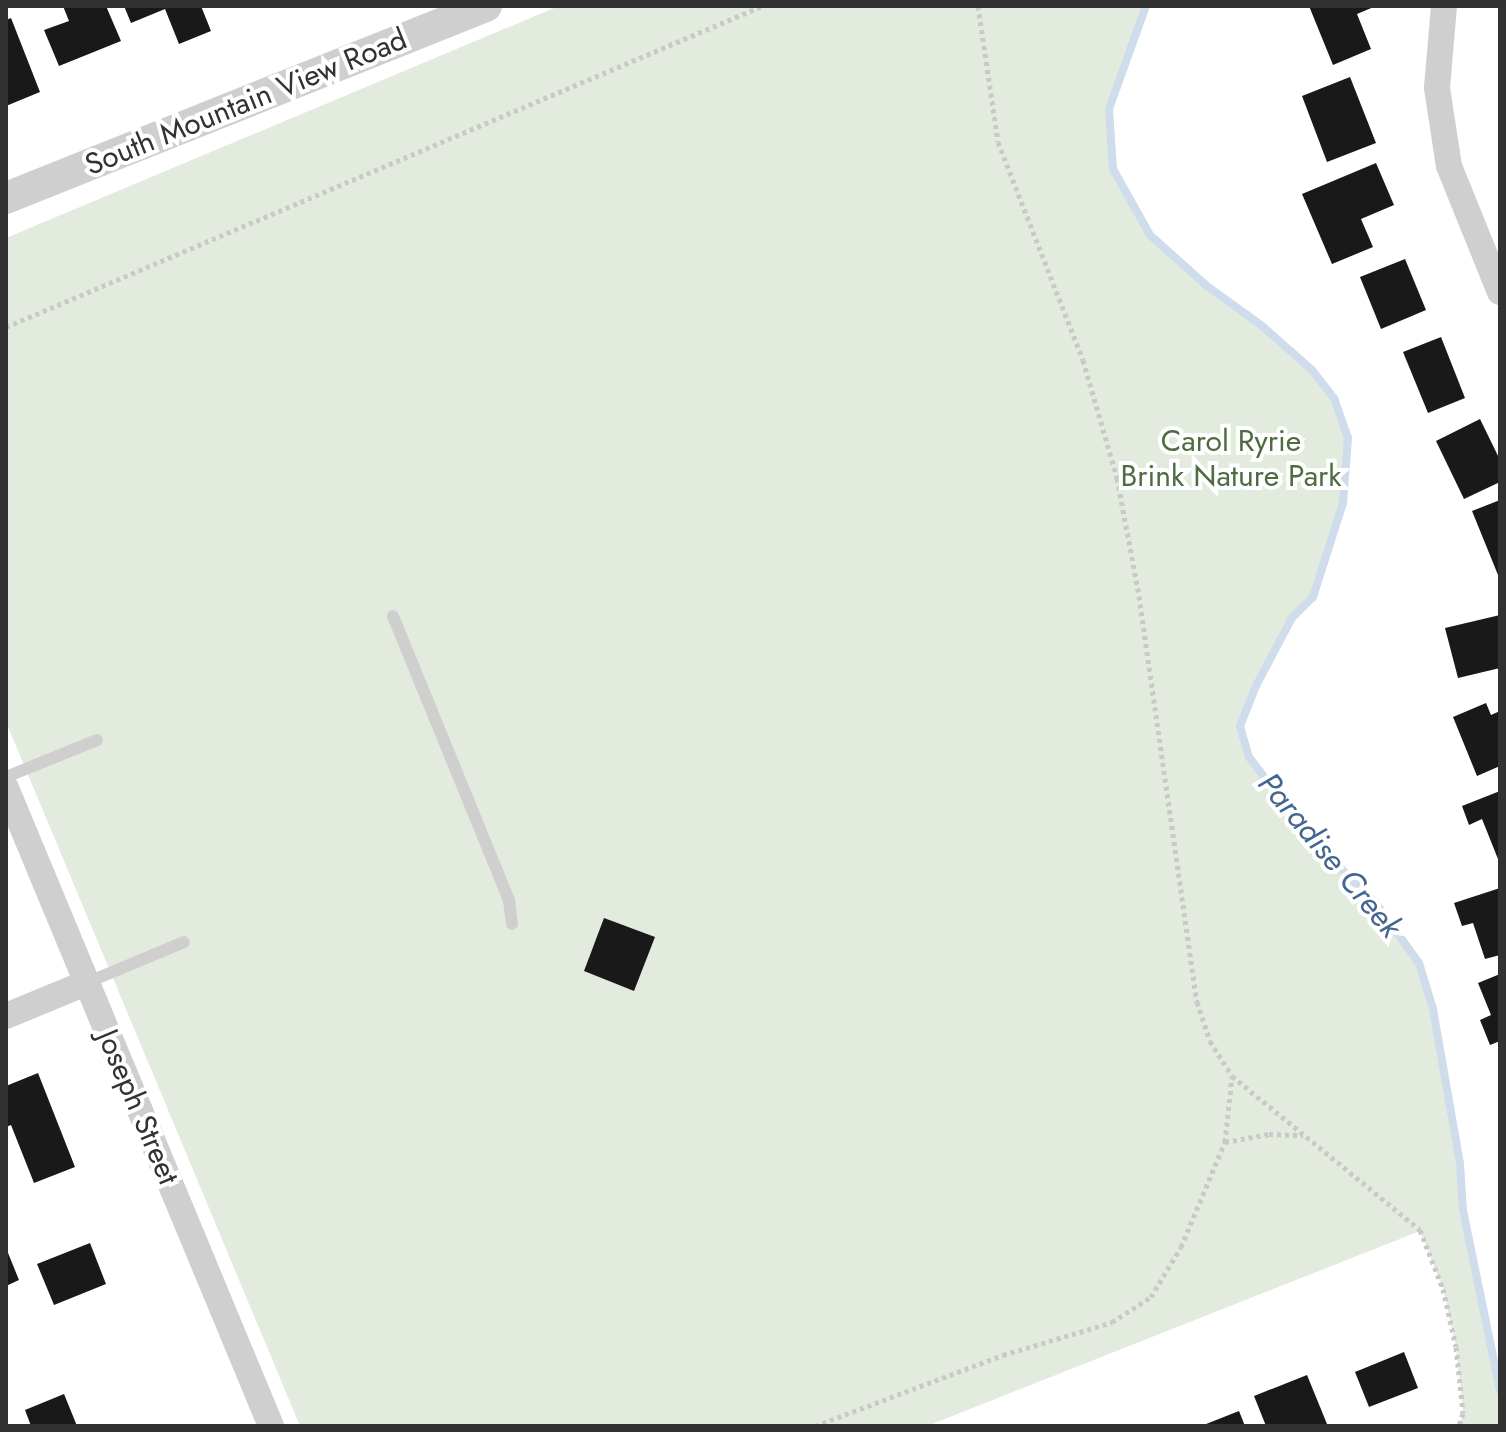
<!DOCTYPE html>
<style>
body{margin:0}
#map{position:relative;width:1506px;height:1432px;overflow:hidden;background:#fff;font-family:Jost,sans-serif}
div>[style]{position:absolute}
.green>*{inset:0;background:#e3eade}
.stream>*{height:8px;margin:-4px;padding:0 4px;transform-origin:4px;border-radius:4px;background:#cfdceb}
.building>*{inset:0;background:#191919}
.path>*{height:5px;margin-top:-2.5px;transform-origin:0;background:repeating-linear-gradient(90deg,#c9c9c9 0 4px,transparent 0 8px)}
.service>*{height:12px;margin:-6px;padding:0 6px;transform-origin:6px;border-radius:6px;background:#cfcfcf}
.minor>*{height:26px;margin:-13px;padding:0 13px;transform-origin:13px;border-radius:13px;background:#cfcfcf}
.tertiary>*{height:32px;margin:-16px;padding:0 16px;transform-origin:16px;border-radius:16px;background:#cfcfcf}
span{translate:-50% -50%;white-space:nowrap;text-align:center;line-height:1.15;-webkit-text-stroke:8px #fff;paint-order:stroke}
.street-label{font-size:30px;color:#323232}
.park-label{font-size:30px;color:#4e6c41}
.water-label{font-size:32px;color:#436790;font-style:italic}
.frame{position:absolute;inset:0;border:8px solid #323232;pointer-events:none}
</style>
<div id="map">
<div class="green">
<div style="clip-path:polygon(559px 6px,1146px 6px,1109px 109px,1113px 169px,1150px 235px,1207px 286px,1261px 325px,1312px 370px,1334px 398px,1348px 438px,1343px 503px,1313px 597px,1292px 618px,1256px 686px,1240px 726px,1249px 757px,1314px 842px,1375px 902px,1419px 963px,1433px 1009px,1460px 1164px,1463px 1210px,1500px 1390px,1500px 1426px,1459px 1426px,1463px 1413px,1456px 1347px,1443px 1289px,1420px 1231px,927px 1426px,300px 1426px,6px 722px,6px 238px)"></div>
</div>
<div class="stream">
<div style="left:1146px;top:6px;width:109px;rotate:109.8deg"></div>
<div style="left:1109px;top:109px;width:60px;rotate:86.2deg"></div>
<div style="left:1113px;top:169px;width:76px;rotate:60.7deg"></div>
<div style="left:1150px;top:235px;width:76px;rotate:41.8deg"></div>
<div style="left:1207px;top:286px;width:67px;rotate:35.8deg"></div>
<div style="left:1261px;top:325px;width:68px;rotate:41.4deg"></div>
<div style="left:1312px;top:370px;width:36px;rotate:52deg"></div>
<div style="left:1334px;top:398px;width:42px;rotate:70.7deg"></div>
<div style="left:1348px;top:438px;width:65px;rotate:94.4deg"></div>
<div style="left:1343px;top:503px;width:99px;rotate:107.7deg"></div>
<div style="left:1313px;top:597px;width:30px;rotate:135deg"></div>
<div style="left:1292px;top:618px;width:77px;rotate:117.9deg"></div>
<div style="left:1256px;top:686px;width:43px;rotate:111.8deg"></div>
<div style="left:1240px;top:726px;width:32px;rotate:74deg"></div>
<div style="left:1249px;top:757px;width:107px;rotate:52.6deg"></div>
<div style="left:1314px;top:842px;width:86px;rotate:44.5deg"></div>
<div style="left:1375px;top:902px;width:75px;rotate:54.2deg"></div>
<div style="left:1419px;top:963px;width:48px;rotate:73.1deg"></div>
<div style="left:1433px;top:1009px;width:157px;rotate:80.1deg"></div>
<div style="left:1460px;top:1164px;width:46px;rotate:86.3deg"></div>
<div style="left:1463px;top:1210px;width:184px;rotate:78.4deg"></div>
</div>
<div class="building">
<div style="clip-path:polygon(63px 6px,106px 6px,121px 41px,59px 66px,44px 30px,69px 21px)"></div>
<div style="clip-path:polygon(124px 6px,201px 6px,211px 31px,179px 44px,165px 9px,131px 23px)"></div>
<div style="clip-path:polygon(1309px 6px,1376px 6px,1357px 14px,1371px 49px,1333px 65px)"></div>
<div style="clip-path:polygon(11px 18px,40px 92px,6px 106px,6px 20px)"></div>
<div style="clip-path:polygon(1350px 77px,1376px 143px,1327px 162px,1302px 96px)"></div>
<div style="clip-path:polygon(1376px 163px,1394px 205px,1361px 219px,1373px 247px,1332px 264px,1302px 194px)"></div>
<div style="clip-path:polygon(1405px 259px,1426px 310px,1381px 329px,1360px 277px)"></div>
<div style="clip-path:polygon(1441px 337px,1465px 398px,1428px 413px,1403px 352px)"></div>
<div style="clip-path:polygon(1480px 419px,1500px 460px,1500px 482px,1464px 499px,1436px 441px)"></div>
<div style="clip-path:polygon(1500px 500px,1500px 574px,1498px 575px,1472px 511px)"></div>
<div style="clip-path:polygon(1500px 615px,1500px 668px,1458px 678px,1445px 628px)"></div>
<div style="clip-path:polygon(1486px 703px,1491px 715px,1500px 711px,1500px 766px,1477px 776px,1453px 717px)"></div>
<div style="clip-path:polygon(1500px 791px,1500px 864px,1482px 819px,1469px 825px,1462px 806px)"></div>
<div style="clip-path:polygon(1500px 888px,1500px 955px,1485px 959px,1473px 923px,1462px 926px,1454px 903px)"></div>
<div style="clip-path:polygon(604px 918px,655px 937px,634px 991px,584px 971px)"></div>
<div style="clip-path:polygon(1500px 974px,1500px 1041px,1490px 1045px,1480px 1020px,1491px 1015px,1478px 983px)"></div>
<div style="clip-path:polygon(38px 1073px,75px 1167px,34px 1183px,11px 1125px,6px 1127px,6px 1086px)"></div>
<div style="clip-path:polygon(90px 1243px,106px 1284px,54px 1305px,37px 1264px)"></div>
<div style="clip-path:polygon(6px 1248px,19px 1280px,6px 1286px)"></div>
<div style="clip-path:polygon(1404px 1352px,1418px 1388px,1369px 1407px,1355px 1372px)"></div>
<div style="clip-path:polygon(1307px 1375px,1327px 1424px,1266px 1426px,1254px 1396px)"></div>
<div style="clip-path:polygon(64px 1394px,77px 1426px,31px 1426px,25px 1410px)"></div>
<div style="clip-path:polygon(1239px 1411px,1245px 1426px,1201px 1426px)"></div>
</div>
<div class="path">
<div style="left:978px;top:6px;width:137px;rotate:81.6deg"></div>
<div style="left:998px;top:142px;width:234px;rotate:68.7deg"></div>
<div style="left:1083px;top:360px;width:123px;rotate:73.9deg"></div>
<div style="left:1117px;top:478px;width:120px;rotate:79.4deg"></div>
<div style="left:1139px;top:596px;width:410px;rotate:81.9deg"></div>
<div style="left:1197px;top:1002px;width:41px;rotate:71.6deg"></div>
<div style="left:1210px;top:1041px;width:41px;rotate:57.8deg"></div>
<div style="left:1232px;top:1076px;width:243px;rotate:39.3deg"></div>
<div style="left:1420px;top:1230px;width:63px;rotate:68.7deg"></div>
<div style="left:1443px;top:1289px;width:59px;rotate:77.4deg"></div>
<div style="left:1456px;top:1347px;width:66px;rotate:83.9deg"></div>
<div style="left:1463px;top:1413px;width:14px;rotate:107deg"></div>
<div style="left:6px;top:327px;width:821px;rotate:-23.01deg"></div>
<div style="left:1225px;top:1142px;width:45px;rotate:-10.3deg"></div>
<div style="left:1269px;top:1134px;width:34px;rotate:2deg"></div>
<div style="left:815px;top:1426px;width:201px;rotate:-20.7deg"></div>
<div style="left:1003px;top:1355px;width:114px;rotate:-16.8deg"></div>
<div style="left:1112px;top:1322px;width:46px;rotate:-32.7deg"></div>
<div style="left:1151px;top:1297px;width:58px;rotate:-59deg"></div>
<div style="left:1181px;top:1247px;width:114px;rotate:-67.3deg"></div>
<div style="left:1225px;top:1142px;width:65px;rotate:-83.9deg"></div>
</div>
<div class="service">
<div style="left:393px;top:616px;width:307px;rotate:67.8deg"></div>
<div style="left:509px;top:900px;width:24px;rotate:83deg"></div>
<div style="left:6px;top:777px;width:98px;rotate:-22.1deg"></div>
<div style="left:86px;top:983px;width:106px;rotate:-22.7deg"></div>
</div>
<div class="minor">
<div style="left:1444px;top:6px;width:82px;rotate:94.9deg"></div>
<div style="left:1437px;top:88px;width:79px;rotate:81.3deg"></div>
<div style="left:1449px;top:166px;width:136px;rotate:68deg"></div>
<div style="left:6px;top:788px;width:691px;rotate:67.44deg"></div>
<div style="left:6px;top:1016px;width:87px;rotate:-22.4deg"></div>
</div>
<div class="tertiary">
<div style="left:6px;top:198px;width:517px;rotate:-21.8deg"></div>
</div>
<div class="street-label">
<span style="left:246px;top:102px;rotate:-22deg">South Mountain View Road</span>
<span style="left:138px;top:1107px;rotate:67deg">Joseph Street</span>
</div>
<div class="park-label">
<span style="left:1231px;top:458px">Carol Ryrie<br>Brink Nature Park</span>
</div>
<div class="water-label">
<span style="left:1330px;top:855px;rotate:50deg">Paradise Creek</span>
</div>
<div class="frame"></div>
</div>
